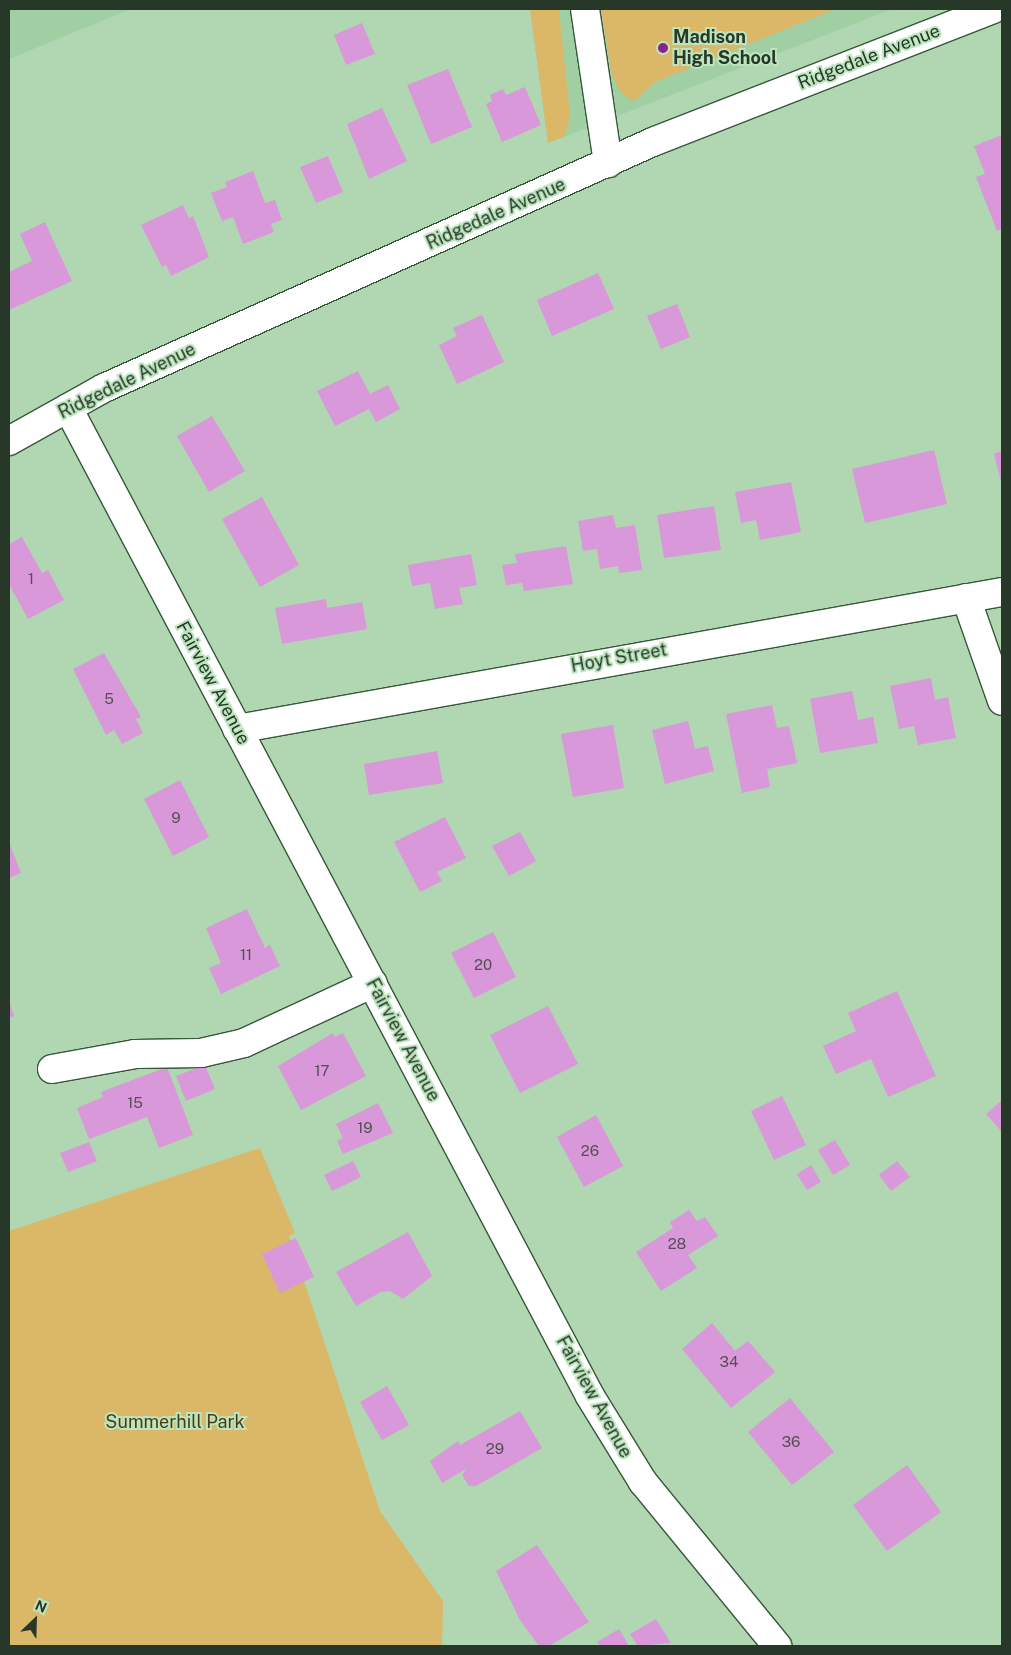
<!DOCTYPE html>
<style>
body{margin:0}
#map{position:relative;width:1011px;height:1655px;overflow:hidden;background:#b0d7b1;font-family:"Public Sans",sans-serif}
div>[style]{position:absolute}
.built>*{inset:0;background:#a1cfa4}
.green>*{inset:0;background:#dbb868}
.building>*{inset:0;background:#d898d9}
.roads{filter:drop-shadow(1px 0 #355838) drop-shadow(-1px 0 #355838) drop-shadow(0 1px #355838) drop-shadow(0 -1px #355838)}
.minor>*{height:28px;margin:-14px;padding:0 14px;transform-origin:14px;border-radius:14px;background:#fff}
.dots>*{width:14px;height:14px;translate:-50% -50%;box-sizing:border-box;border:2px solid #bce5be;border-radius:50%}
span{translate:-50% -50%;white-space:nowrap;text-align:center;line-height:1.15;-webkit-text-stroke:4px #bce5be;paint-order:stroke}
.number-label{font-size:15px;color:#534f54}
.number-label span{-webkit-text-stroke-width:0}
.poi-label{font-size:18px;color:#273728;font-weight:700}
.left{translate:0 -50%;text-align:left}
.street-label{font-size:18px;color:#273728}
.park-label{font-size:18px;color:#4b3b16}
.frame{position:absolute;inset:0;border:10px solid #273728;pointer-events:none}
.north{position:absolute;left:10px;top:1595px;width:50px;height:50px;-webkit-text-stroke:4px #bce5be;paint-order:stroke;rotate:24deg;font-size:14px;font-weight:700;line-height:20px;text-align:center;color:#273728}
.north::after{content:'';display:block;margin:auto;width:18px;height:22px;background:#273728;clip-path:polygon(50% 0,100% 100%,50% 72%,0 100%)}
</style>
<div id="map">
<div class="built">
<div style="clip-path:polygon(9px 9px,131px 9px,9px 59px)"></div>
<div style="clip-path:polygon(530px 9px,892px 9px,548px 143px)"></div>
</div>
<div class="green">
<div style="clip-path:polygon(530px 9px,559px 9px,570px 116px,565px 136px,548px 143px)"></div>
<div style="clip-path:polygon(601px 9px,836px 9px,655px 82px,633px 102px,619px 90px,612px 75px)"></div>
<div style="clip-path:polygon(260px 1148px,295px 1233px,289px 1236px,380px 1511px,443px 1601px,442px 1646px,9px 1646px,9px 1231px)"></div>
</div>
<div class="building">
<div style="clip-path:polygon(362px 23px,375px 54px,346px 65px,334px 35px)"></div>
<div style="clip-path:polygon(448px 69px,472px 127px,431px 144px,407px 85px)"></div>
<div style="clip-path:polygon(525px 87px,541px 125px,502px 142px,486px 104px,492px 101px,490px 95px,503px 89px,506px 95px)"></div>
<div style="clip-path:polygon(382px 108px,407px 161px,369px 179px,347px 124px)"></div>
<div style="clip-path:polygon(1002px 135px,1002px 229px,997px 231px,976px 177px,985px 174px,974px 146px)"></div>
<div style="clip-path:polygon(328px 156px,343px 192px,316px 203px,300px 167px)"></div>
<div style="clip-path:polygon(253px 171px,265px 203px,275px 200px,282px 220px,271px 224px,274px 232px,243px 244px,233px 217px,222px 221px,211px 193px,227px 187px,225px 182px)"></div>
<div style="clip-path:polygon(183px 205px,189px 218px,193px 216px,209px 257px,171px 276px,166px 265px,162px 267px,141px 225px)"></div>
<div style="clip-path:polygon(45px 222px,72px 281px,9px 310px,9px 272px,32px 261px,20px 234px)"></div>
<div style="clip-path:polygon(598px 273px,614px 309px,552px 336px,537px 300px)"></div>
<div style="clip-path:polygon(677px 304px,690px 337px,661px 349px,647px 316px)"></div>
<div style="clip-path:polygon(482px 315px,504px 362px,457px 384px,439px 345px,457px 336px,453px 328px)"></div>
<div style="clip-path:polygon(358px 371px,370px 394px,388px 385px,400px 409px,376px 422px,369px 409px,335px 426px,317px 391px)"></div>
<div style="clip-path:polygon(212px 416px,245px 471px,209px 492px,177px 436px)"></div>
<div style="clip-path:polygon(934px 450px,947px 504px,865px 523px,852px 469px)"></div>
<div style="clip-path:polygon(1002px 451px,1002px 485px,994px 454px)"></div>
<div style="clip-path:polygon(791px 482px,801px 532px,760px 540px,756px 520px,741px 523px,735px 492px)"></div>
<div style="clip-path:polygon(262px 497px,299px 565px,260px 587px,222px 519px)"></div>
<div style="clip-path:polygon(714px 506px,721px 550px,664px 558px,657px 515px)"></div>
<div style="clip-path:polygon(613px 515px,616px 528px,635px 525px,642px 570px,619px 573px,618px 566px,600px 569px,597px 549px,583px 551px,578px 521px)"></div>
<div style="clip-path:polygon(22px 537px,42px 573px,48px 570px,64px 600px,28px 619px,9px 584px,9px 544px)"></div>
<div style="clip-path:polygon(566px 546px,573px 584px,524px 591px,522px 583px,506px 585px,502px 565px,517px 563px,515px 554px)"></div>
<div style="clip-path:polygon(471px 554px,477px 585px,459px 588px,463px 604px,435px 609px,430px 583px,412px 586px,408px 565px)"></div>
<div style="clip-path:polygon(326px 599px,327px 608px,362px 602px,367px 629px,282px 644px,275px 608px)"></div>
<div style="clip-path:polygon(104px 653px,141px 717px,136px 719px,143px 733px,122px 744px,114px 730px,106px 735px,73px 669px)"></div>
<div style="clip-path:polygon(931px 678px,935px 700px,948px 697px,956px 738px,918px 745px,914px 726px,899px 729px,890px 686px)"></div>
<div style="clip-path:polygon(852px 691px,858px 720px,873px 717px,878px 743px,820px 753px,810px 699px)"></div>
<div style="clip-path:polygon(772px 705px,777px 728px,789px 726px,797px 763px,767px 769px,770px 787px,742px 793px,726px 714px)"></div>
<div style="clip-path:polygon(688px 721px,695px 749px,708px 746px,714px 771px,665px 784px,652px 730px)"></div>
<div style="clip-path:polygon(613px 725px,624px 788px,573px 797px,561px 734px)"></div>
<div style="clip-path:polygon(437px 751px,443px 783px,369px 795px,364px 764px)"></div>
<div style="clip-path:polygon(180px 780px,209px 837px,173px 856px,144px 799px)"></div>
<div style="clip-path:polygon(445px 817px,466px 858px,437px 872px,442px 881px,420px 892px,394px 842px)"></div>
<div style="clip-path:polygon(520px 832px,536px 861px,509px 876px,492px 846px)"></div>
<div style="clip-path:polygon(9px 842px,21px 873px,9px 878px)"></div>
<div style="clip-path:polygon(247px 909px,265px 948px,270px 945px,280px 966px,221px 994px,209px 968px,221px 963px,206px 928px)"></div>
<div style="clip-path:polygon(493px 932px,516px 977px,474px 998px,451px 953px)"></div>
<div style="clip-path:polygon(897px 991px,936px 1076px,888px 1097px,871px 1059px,836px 1074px,823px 1046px,856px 1031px,848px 1013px)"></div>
<div style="clip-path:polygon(9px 1001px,14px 1016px,9px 1018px)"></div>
<div style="clip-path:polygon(548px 1006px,578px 1064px,520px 1093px,490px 1035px)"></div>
<div style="clip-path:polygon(333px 1033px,335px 1037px,343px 1033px,366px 1076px,301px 1110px,278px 1066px)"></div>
<div style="clip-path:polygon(205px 1065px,215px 1089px,186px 1101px,176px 1076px)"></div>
<div style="clip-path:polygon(167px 1067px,193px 1135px,159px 1148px,147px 1117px,89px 1139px,77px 1108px,103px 1097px,101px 1092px)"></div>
<div style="clip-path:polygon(782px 1096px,806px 1145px,774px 1160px,751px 1111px)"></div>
<div style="clip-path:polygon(1002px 1100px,1002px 1132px,986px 1114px)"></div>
<div style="clip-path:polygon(378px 1103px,393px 1133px,343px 1154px,337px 1141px,343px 1138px,336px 1124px)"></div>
<div style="clip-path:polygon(596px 1115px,623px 1166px,584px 1187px,557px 1137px)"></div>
<div style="clip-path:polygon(835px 1140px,850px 1165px,833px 1175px,818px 1150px)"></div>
<div style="clip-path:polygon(89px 1142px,97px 1161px,68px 1172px,60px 1153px)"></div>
<div style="clip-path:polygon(353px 1161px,361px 1177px,332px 1191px,324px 1175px)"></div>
<div style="clip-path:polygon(897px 1161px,910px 1177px,891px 1191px,879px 1175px)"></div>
<div style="clip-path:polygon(811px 1165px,821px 1182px,807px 1190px,797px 1174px)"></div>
<div style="clip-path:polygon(689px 1210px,697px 1221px,705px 1217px,718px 1236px,688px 1255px,697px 1268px,661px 1291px,636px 1252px,673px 1228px,670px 1222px)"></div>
<div style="clip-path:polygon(408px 1232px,432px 1276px,403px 1299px,390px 1291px,381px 1292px,356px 1306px,336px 1272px)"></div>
<div style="clip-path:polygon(296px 1238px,314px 1277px,280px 1293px,262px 1254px)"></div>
<div style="clip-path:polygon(712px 1323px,735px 1351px,748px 1341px,775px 1372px,731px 1408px,682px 1349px)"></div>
<div style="clip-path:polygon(387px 1386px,409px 1425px,382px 1440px,360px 1402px)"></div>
<div style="clip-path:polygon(790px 1398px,834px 1452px,792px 1485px,748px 1432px)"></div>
<div style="clip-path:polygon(520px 1411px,542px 1448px,476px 1486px,469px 1486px,462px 1475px,466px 1469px,442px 1483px,430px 1461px,458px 1441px,460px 1445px)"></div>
<div style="clip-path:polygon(907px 1465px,941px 1512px,887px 1551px,853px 1505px)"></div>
<div style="clip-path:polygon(537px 1545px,589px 1622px,549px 1646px,539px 1646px,520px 1620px,496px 1571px)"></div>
<div style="clip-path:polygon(656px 1619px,671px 1643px,638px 1646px,630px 1634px)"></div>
<div style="clip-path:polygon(619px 1629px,629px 1646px,600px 1646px,597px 1642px)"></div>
</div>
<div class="roads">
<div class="minor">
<div style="left:585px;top:9px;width:156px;rotate:81.5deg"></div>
<div style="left:68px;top:408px;width:1117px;rotate:62.15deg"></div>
<div style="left:590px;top:1396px;width:101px;rotate:58.4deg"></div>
<div style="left:643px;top:1482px;width:212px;rotate:50.7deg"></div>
<div style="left:9px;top:441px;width:109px;rotate:-29.2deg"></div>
<div style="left:104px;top:388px;width:604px;rotate:-24.15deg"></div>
<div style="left:655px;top:141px;width:363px;rotate:-21.3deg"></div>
<div style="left:966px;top:598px;width:109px;rotate:70.7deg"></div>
<div style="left:237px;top:729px;width:777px;rotate:-10.15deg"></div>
<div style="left:52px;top:1069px;width:84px;rotate:-10.2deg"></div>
<div style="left:135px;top:1054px;width:66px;rotate:-0.9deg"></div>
<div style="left:201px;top:1053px;width:44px;rotate:-13.1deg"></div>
<div style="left:244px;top:1043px;width:142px;rotate:-24.9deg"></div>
</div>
</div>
<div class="dots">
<div style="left:663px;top:48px;background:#87238b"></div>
</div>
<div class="number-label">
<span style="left:31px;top:579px">1</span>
<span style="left:109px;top:699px">5</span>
<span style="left:176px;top:818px">9</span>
<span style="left:246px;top:955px">11</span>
<span style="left:483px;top:965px">20</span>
<span style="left:322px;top:1071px">17</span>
<span style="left:135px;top:1103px">15</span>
<span style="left:365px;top:1128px">19</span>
<span style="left:590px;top:1151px">26</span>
<span style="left:677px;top:1244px">28</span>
<span style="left:729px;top:1362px">34</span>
<span style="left:791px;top:1442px">36</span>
<span style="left:495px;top:1449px">29</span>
</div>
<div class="poi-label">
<span class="left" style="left:673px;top:48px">Madison<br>High School</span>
</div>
<div class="street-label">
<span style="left:869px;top:57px;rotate:-21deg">Ridgedale Avenue</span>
<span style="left:496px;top:214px;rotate:-24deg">Ridgedale Avenue</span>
<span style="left:127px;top:381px;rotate:-26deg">Ridgedale Avenue</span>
<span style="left:619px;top:658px;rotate:-10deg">Hoyt Street</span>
<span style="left:213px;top:683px;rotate:62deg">Fairview Avenue</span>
<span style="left:403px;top:1040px;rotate:62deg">Fairview Avenue</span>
<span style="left:594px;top:1397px;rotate:61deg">Fairview Avenue</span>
</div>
<div class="park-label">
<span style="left:175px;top:1422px">Summerhill Park</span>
</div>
<div class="frame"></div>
<div class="north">N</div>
</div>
